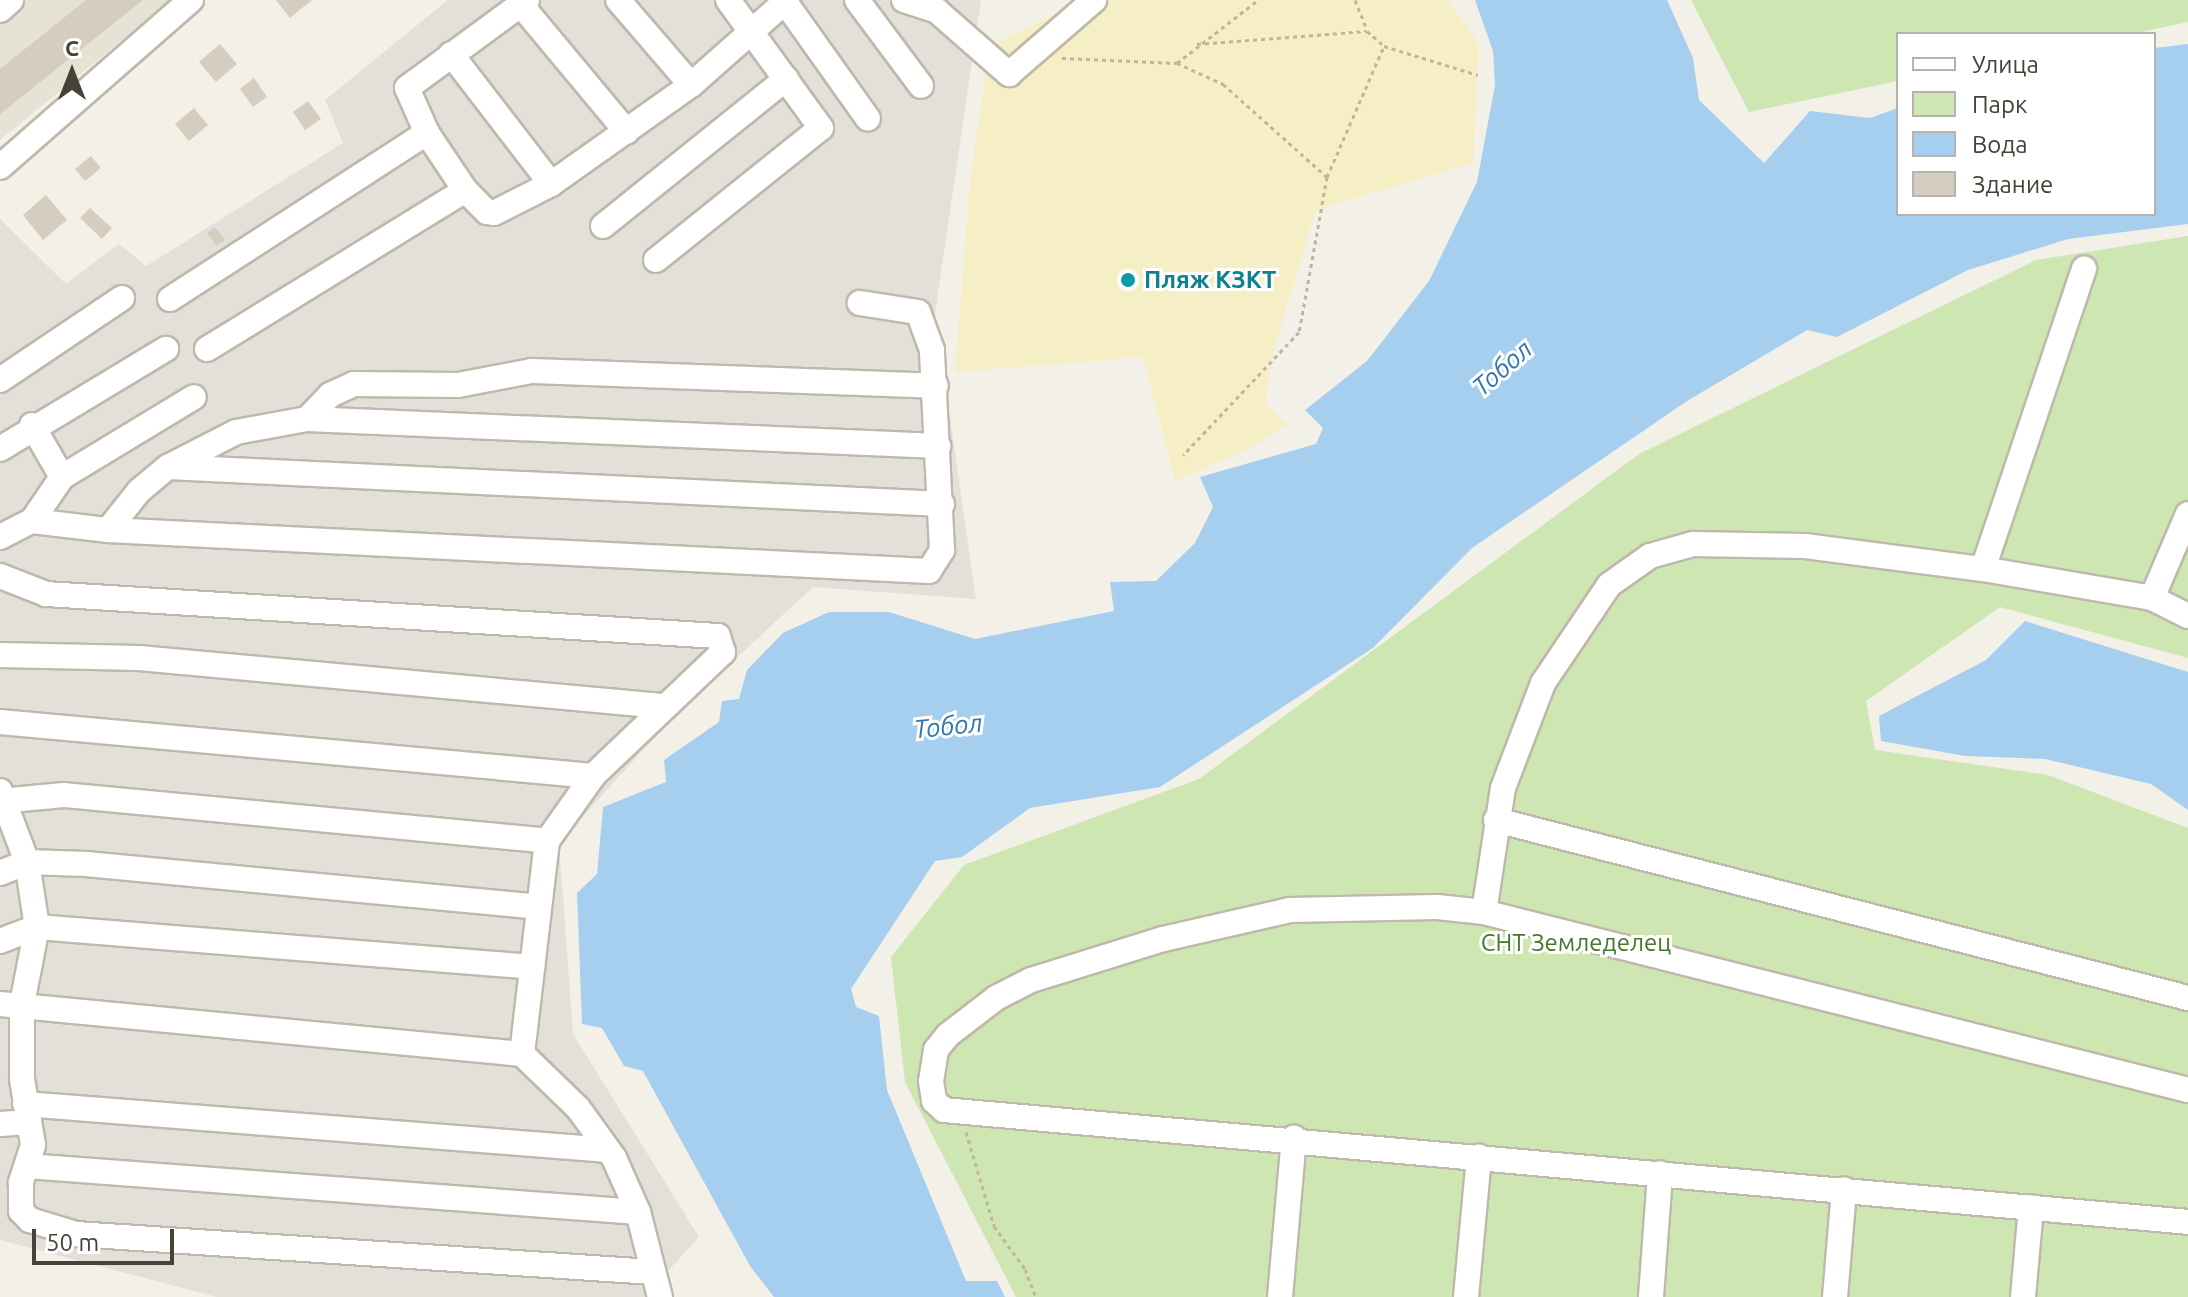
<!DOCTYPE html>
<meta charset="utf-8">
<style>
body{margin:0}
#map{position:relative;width:2188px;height:1297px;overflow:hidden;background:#f3f0e8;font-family:Ubuntu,sans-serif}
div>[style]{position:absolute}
.residential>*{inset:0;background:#e7e2d6}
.industrial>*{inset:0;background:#e3dfd9}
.green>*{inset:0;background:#cde6b2}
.sand>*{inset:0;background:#f6eec5}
.water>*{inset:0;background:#a6ceee}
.building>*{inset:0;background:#d5cdbe}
.path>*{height:3px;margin-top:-1.5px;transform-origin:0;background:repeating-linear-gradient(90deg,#c0b59c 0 4px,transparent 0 8px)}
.roads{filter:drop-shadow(2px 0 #bfb8ab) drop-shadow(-2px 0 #bfb8ab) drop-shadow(0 2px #bfb8ab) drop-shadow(0 -2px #bfb8ab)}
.minor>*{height:24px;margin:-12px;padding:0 12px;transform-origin:12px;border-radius:12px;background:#fff}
.dots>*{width:22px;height:22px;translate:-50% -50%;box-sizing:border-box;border:4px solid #fff;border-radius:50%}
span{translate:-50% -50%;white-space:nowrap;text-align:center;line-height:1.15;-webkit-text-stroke:6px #fff;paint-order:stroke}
.culture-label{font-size:24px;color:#0d838f;font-weight:700}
.left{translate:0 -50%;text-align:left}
.park-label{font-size:24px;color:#45772b}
.water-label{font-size:26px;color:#3376af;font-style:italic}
.legend{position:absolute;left:1896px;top:32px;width:260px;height:184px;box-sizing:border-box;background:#fff;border:2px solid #b5b3af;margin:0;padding:10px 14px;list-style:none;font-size:24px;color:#474137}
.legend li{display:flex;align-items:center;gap:16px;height:40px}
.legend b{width:40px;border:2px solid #b5b3af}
.north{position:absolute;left:32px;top:32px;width:80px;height:80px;-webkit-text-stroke:6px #fff;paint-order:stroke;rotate:0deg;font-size:22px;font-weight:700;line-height:32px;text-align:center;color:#474137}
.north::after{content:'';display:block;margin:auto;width:28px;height:36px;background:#474137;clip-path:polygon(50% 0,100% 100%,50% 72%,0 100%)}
.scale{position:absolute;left:32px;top:1229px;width:142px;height:36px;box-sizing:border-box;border:4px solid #474137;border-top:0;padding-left:10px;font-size:24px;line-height:28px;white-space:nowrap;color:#474137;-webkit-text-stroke:6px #fff;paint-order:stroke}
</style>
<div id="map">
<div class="residential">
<div style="clip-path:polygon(0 0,171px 0,0 140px)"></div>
</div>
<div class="industrial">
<div style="clip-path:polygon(448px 0,981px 0,935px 313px,976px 599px,813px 587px,673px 717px,559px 843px,573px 1034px,699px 1237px,644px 1297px,217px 1297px,0 1240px,0 219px,66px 284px,119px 244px,146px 266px,343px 143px,325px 100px)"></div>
</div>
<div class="green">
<div style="clip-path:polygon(1691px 0,2188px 0,2188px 22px,2131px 34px,1898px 34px,1898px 81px,1749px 112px)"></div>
<div style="clip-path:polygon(2188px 236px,2188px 658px,2000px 607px,1866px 701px,1875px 750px,2048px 775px,2188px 828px,2188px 1297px,1016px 1297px,905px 1082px,891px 957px,964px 865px,1199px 779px,1639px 454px,2036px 260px)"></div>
</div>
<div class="sand">
<div style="clip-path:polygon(1083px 0,1448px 0,1479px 44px,1473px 163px,1316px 210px,1274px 349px,1265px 403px,1287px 425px,1243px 452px,1175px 481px,1143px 357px,955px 372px,970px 180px,990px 46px)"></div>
</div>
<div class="water">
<div style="clip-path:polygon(1475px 0,1667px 0,1693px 58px,1699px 100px,1764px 163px,1810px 111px,1870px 118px,1898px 108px,1898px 214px,2154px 214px,2154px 48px,2188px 44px,2188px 224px,2068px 239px,1968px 270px,1837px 337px,1807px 330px,1687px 401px,1472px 548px,1373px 648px,1160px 787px,1030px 808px,962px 857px,935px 861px,851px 989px,856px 1007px,879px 1016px,887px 1090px,966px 1281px,997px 1281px,1005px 1297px,774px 1297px,750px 1266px,643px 1071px,624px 1066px,602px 1028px,582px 1024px,577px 893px,597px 874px,603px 807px,666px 782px,664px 760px,719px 722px,722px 701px,739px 699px,747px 670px,783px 633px,829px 612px,889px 612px,975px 639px,1114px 611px,1110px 582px,1156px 581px,1195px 543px,1213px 507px,1200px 477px,1316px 444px,1323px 428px,1305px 410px,1367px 361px,1429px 281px,1477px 182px,1495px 85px,1493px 51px)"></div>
<div style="clip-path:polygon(2025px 621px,2188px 672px,2188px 810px,2151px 784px,2045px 759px,1965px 756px,1881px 741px,1879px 716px,1986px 660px)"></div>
</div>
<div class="building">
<div style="clip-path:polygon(86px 0,143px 0,0 114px,0 69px)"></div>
<div style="clip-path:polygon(276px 0,312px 0,290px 18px)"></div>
<div style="clip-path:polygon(220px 44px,237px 64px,216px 82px,199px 62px)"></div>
<div style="clip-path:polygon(254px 78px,267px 97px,253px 107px,240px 89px)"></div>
<div style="clip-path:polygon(308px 101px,321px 119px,305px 130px,293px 112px)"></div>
<div style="clip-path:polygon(194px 108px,208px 125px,189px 141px,175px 124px)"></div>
<div style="clip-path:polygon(91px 156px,101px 168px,85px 181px,75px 169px)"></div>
<div style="clip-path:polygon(46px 195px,67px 220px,43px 240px,23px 215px)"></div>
<div style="clip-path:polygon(90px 208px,112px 228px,102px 239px,80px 218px)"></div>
<div style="clip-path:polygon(215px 227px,225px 240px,217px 246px,207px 233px)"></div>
</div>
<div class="path">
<div style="left:1355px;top:0;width:32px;rotate:68deg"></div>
<div style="left:1197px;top:44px;width:170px;rotate:-4.4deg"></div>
<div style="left:1367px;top:31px;width:23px;rotate:41deg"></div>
<div style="left:1384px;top:46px;width:98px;rotate:17.1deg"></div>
<div style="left:1062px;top:58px;width:115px;rotate:2.5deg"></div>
<div style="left:1177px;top:63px;width:103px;rotate:-37.9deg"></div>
<div style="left:1177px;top:63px;width:51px;rotate:24.5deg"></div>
<div style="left:1223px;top:84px;width:140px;rotate:41.8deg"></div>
<div style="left:1327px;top:177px;width:158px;rotate:100.2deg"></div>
<div style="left:1299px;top:332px;width:169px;rotate:133.3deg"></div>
<div style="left:1327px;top:177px;width:143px;rotate:-66.5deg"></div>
<div style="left:966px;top:1132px;width:98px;rotate:73.4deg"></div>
<div style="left:994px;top:1226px;width:53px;rotate:54.2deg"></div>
<div style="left:1025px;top:1269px;width:30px;rotate:69deg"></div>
</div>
<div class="roads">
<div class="minor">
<div style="left:618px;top:0;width:112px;rotate:49.3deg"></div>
<div style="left:857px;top:0;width:107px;rotate:53.3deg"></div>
<div style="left:904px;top:0;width:35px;rotate:18deg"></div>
<div style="left:937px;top:11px;width:96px;rotate:41.2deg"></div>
<div style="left:1009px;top:74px;width:113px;rotate:-41deg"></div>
<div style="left:785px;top:2px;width:143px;rotate:54.6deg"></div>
<div style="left:521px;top:5px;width:165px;rotate:50.2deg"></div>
<div style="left:0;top:10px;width:15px;rotate:-42deg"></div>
<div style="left:451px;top:54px;width:164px;rotate:52.4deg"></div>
<div style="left:0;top:167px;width:254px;rotate:-41.2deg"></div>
<div style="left:465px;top:190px;width:31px;rotate:45deg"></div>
<div style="left:487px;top:212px;width:7px;rotate:8deg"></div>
<div style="left:494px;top:213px;width:64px;rotate:-27deg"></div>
<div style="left:551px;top:184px;width:171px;rotate:-35.3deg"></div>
<div style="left:691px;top:85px;width:128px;rotate:-41.5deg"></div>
<div style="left:603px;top:226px;width:235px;rotate:-38.8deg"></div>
<div style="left:656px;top:260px;width:211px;rotate:-38.7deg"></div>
<div style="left:821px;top:128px;width:158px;rotate:-126deg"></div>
<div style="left:170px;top:299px;width:306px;rotate:-32.9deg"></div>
<div style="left:427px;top:133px;width:49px;rotate:-114deg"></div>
<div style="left:407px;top:88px;width:149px;rotate:-36.3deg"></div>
<div style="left:207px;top:349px;width:303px;rotate:-31.6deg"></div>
<div style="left:465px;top:190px;width:69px;rotate:-123.7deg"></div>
<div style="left:0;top:380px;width:147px;rotate:-33.9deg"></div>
<div style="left:307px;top:419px;width:632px;rotate:2.45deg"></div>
<div style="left:32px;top:425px;width:60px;rotate:60deg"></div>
<div style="left:0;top:449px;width:194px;rotate:-31.1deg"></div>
<div style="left:168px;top:467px;width:775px;rotate:2.74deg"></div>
<div style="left:32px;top:521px;width:77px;rotate:6.8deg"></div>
<div style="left:108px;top:530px;width:822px;rotate:2.86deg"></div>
<div style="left:929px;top:571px;width:25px;rotate:-58deg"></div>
<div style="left:942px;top:550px;width:200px;rotate:-92.9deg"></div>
<div style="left:932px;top:350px;width:40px;rotate:-110.2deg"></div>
<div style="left:918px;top:312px;width:59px;rotate:-171.2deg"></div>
<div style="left:108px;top:530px;width:50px;rotate:-51.5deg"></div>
<div style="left:139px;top:491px;width:38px;rotate:-40deg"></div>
<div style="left:168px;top:467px;width:76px;rotate:-27.2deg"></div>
<div style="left:236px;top:432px;width:72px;rotate:-10.4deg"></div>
<div style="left:307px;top:419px;width:33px;rotate:-46deg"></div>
<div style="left:330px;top:395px;width:26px;rotate:-25deg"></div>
<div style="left:354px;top:384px;width:104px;rotate:0.6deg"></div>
<div style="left:458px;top:385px;width:75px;rotate:-10.7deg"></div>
<div style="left:532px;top:371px;width:404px;rotate:2.1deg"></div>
<div style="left:0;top:537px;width:36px;rotate:-27deg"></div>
<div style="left:32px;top:521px;width:53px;rotate:-55.7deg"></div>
<div style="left:62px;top:477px;width:154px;rotate:-31.2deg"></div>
<div style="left:1983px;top:569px;width:317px;rotate:-71.4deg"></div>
<div style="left:0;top:576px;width:49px;rotate:21.4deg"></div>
<div style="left:46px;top:594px;width:673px;rotate:3.58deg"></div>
<div style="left:718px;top:636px;width:17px;rotate:73deg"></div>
<div style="left:723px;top:652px;width:180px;rotate:136.4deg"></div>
<div style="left:593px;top:776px;width:80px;rotate:125.3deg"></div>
<div style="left:547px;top:841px;width:214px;rotate:96.7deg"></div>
<div style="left:522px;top:1054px;width:78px;rotate:44deg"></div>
<div style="left:578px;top:1108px;width:62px;rotate:54.2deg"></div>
<div style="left:614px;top:1158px;width:59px;rotate:66deg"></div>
<div style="left:638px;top:1212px;width:88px;rotate:75.5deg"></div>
<div style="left:2152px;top:598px;width:91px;rotate:-66.8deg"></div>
<div style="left:0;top:655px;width:139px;rotate:1.2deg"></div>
<div style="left:139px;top:658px;width:525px;rotate:5.24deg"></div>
<div style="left:0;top:722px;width:595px;rotate:5.2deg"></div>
<div style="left:0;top:791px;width:76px;rotate:69.2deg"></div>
<div style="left:27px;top:862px;width:66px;rotate:81.3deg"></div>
<div style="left:37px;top:927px;width:78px;rotate:101deg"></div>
<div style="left:22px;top:1004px;width:75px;rotate:90deg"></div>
<div style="left:22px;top:1079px;width:67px;rotate:80.5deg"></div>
<div style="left:33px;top:1145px;width:40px;rotate:108deg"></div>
<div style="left:21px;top:1183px;width:28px;rotate:90deg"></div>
<div style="left:21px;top:1211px;width:13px;rotate:45deg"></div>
<div style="left:30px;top:1220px;width:48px;rotate:16.9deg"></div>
<div style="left:76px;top:1234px;width:578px;rotate:3.77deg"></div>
<div style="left:0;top:801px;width:64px;rotate:-5.4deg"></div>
<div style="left:64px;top:795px;width:485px;rotate:5.4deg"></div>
<div style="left:1496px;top:820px;width:715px;rotate:14.43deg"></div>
<div style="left:0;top:873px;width:29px;rotate:-22deg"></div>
<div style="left:27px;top:862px;width:59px;rotate:1.9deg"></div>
<div style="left:86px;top:864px;width:455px;rotate:5.4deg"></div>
<div style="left:1484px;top:912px;width:125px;rotate:-81.3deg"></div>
<div style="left:1503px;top:788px;width:112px;rotate:-69.1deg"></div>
<div style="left:1543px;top:683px;width:118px;rotate:-56deg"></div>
<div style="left:1609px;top:585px;width:50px;rotate:-35.3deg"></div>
<div style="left:1650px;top:556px;width:45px;rotate:-15.6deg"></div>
<div style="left:1693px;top:544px;width:112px;rotate:1deg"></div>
<div style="left:1805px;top:546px;width:179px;rotate:7.4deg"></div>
<div style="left:1983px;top:569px;width:171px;rotate:9.7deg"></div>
<div style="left:2152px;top:598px;width:40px;rotate:26.6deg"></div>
<div style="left:0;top:941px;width:40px;rotate:-21deg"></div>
<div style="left:37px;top:927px;width:497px;rotate:4.6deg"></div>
<div style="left:0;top:1004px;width:524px;rotate:5.47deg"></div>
<div style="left:2188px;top:1090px;width:726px;rotate:-165.81deg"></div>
<div style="left:1484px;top:912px;width:47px;rotate:-173.9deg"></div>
<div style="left:1437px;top:907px;width:147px;rotate:178.8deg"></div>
<div style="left:1290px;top:910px;width:130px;rotate:167.1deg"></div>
<div style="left:1163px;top:939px;width:138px;rotate:162.7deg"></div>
<div style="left:1031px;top:980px;width:39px;rotate:153deg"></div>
<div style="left:996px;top:998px;width:61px;rotate:142.4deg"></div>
<div style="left:948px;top:1035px;width:19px;rotate:129deg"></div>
<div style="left:936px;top:1050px;width:31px;rotate:99deg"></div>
<div style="left:931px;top:1081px;width:20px;rotate:81deg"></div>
<div style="left:934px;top:1101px;width:13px;rotate:42deg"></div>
<div style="left:944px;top:1110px;width:1249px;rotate:5.14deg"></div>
<div style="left:25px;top:1104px;width:585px;rotate:4.51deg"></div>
<div style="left:0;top:1124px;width:29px;rotate:-4deg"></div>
<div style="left:27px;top:1166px;width:613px;rotate:4.31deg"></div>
<div style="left:1280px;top:1297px;width:160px;rotate:-85deg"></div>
<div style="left:1466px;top:1297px;width:141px;rotate:-84.7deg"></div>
<div style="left:1651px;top:1297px;width:124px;rotate:-85.8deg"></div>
<div style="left:1835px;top:1297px;width:108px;rotate:-85.2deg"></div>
<div style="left:2023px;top:1297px;width:90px;rotate:-84.9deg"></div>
</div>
</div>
<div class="dots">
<div style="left:1128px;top:280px;background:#0f9aa8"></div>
</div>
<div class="culture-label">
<span class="left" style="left:1144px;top:280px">Пляж КЗКТ</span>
</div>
<div class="park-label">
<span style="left:1576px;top:943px">СНТ Земледелец</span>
</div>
<div class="water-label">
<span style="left:1502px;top:368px;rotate:-41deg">Тобол</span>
<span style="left:948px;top:726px;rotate:-6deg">Тобол</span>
</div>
<ul class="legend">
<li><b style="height:10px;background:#fff"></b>Улица</li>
<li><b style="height:22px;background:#cde6b2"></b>Парк</li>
<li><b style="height:22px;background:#a6ceee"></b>Вода</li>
<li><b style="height:22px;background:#d5cdbe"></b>Здание</li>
</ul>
<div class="north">С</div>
<div class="scale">50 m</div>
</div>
